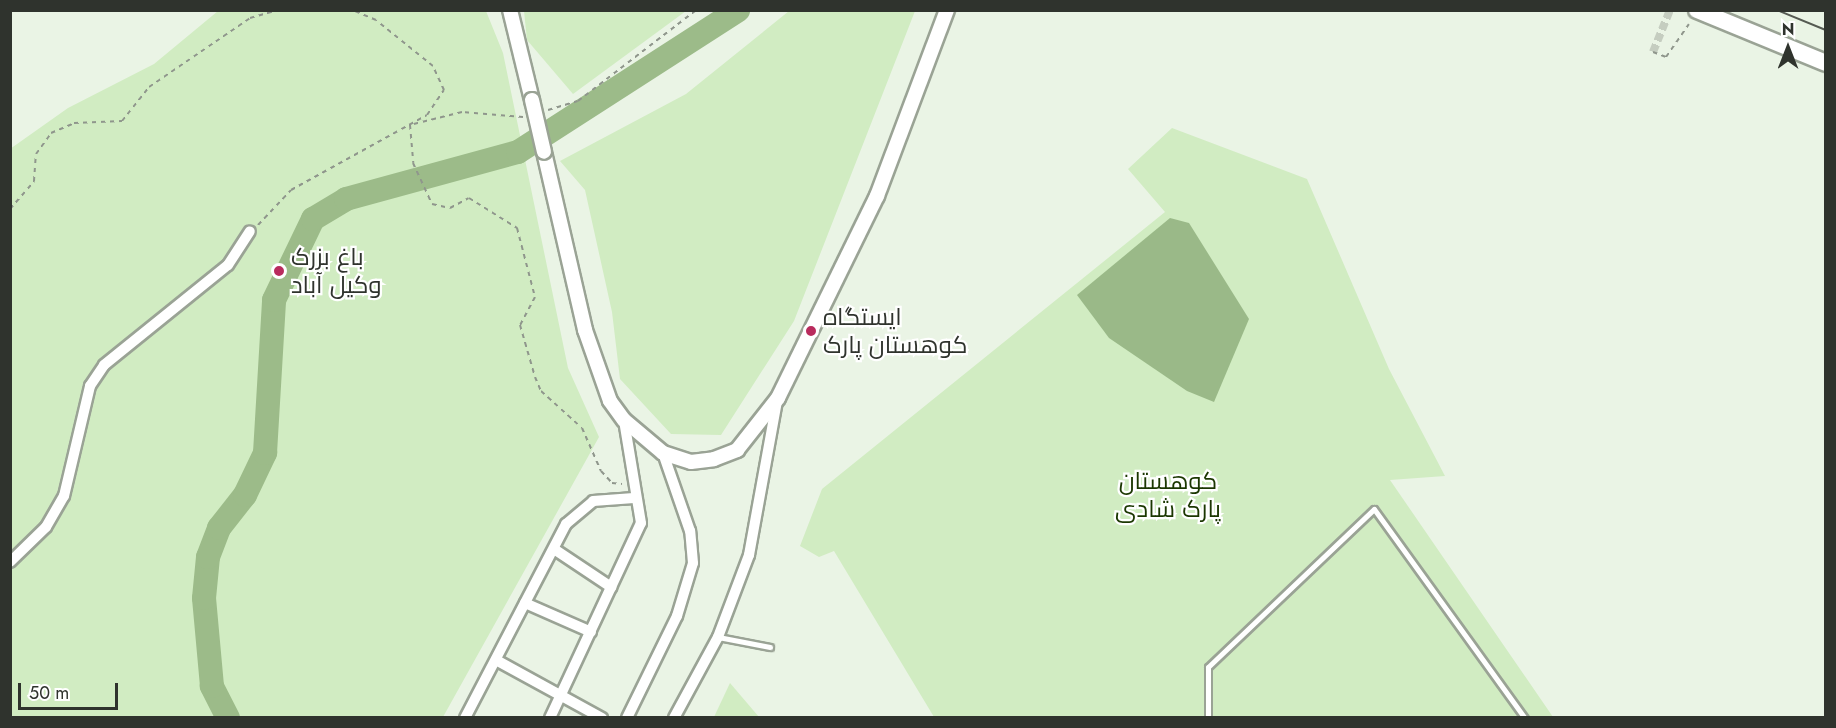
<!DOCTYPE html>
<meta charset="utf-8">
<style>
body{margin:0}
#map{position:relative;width:1836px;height:728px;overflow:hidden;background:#eaf4e5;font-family:Jost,Cairo,sans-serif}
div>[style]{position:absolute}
.green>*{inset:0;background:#d1ecc2}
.forest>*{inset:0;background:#9ab988}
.river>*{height:24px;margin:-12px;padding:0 12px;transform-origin:12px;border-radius:12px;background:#9cbb89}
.pedestrian-tunnel>*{height:8px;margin-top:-4px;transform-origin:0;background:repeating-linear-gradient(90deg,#c5cdc0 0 8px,transparent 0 12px)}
.path>*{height:2px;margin-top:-1px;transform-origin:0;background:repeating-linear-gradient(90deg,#8f968c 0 4.5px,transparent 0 9px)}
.roads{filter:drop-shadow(2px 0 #9aa395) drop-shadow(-2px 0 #9aa395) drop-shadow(0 2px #9aa395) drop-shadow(0 -2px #9aa395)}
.service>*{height:5px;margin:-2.5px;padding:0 2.5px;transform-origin:2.5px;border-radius:2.5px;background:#fff}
.minor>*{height:10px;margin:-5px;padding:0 5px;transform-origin:5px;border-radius:5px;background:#fff}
.tertiary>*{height:14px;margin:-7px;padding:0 7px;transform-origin:7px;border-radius:7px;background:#fff}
.trunk>*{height:16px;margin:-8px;padding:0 8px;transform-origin:8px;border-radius:8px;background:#fff}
.tram>*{height:1.5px;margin:-0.75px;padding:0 0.75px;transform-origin:0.75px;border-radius:0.75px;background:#555a52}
.bridges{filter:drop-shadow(2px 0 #9aa395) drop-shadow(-2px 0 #9aa395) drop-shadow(0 2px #9aa395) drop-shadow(0 -2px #9aa395)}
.tertiary-bridge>*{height:14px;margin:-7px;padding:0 7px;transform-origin:7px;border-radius:7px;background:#fff}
.dots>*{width:16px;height:16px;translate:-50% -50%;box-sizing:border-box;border:3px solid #fff;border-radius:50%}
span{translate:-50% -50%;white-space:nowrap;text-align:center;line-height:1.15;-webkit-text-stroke:4.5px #fff;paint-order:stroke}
.poi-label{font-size:24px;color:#2f332d}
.left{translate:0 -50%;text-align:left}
.park-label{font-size:24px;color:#1b3701}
.frame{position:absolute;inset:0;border:12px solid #2f332d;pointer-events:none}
.north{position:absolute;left:1758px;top:18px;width:60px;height:60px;-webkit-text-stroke:4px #fff;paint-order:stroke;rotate:0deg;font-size:16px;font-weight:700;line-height:24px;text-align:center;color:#2f332d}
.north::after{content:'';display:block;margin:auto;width:21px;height:27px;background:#2f332d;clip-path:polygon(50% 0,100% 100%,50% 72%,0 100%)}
.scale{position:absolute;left:18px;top:683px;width:100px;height:27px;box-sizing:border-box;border:3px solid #2f332d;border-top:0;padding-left:8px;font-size:18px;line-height:21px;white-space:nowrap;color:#2f332d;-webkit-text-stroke:4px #fff;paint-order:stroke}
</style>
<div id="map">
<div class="green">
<div style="clip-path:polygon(218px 11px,486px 11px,503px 53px,568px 368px,599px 437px,443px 717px,11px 717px,10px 149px,68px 108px,154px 64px)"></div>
<div style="clip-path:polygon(524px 11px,524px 10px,686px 11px,573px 94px,527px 40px)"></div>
<div style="clip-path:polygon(789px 11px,915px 11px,794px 321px,721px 435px,671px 434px,620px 379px,612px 312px,585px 190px,560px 161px,686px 94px)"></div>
<div style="clip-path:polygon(1172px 128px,1307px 179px,1389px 369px,1445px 476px,1390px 480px,1553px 717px,934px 717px,834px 551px,819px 557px,800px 546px,822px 489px,1165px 212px,1128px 169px)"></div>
<div style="clip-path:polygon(730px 683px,759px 717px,714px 717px)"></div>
</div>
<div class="forest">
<div style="clip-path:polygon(1170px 218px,1189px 223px,1249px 319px,1214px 402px,1187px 391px,1109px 338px,1077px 295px)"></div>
</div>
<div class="river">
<div style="left:228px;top:718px;width:36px;rotate:-117deg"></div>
<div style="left:212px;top:686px;width:88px;rotate:-95.2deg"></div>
<div style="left:204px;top:598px;width:41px;rotate:-84.4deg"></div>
<div style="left:208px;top:557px;width:31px;rotate:-69deg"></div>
<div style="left:219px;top:528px;width:42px;rotate:-51.8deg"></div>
<div style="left:245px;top:495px;width:47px;rotate:-64.5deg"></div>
<div style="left:265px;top:453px;width:153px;rotate:-86.6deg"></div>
<div style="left:274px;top:300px;width:90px;rotate:-64.3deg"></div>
<div style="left:313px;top:219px;width:39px;rotate:-31deg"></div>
<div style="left:346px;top:199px;width:178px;rotate:-15.3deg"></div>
<div style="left:518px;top:152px;width:262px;rotate:-32.8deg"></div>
</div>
<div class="pedestrian-tunnel">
<div style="left:1653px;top:52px;width:45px;rotate:-68deg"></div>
</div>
<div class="path">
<div style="left:1653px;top:52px;width:14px;rotate:21deg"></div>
<div style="left:1666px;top:57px;width:40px;rotate:-55.1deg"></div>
<div style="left:548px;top:110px;width:31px;rotate:-17deg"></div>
<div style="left:578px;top:101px;width:149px;rotate:-37.6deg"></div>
<div style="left:523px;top:117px;width:61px;rotate:-175.3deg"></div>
<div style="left:462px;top:112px;width:54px;rotate:166deg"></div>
<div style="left:410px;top:125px;width:38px;rotate:85deg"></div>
<div style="left:413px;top:163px;width:45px;rotate:65.1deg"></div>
<div style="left:432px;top:204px;width:18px;rotate:13deg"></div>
<div style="left:450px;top:208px;width:21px;rotate:-28deg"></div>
<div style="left:469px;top:198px;width:57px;rotate:32deg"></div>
<div style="left:517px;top:228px;width:71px;rotate:75.4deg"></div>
<div style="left:535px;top:297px;width:32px;rotate:118deg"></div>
<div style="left:520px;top:325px;width:54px;rotate:73.9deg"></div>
<div style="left:535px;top:377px;width:15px;rotate:67deg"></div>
<div style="left:541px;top:391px;width:55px;rotate:42.1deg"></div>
<div style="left:582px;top:428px;width:47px;rotate:66.2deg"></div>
<div style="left:601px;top:471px;width:16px;rotate:47deg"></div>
<div style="left:612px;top:483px;width:10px;rotate:6deg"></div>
<div style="left:10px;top:209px;width:37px;rotate:-49deg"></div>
<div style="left:34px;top:181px;width:27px;rotate:-86deg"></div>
<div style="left:36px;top:154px;width:26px;rotate:-54deg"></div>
<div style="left:51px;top:133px;width:25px;rotate:-23deg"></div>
<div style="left:74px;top:123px;width:48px;rotate:-2.4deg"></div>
<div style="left:122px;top:121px;width:43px;rotate:-51.5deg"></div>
<div style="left:149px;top:87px;width:122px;rotate:-34.3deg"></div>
<div style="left:250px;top:18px;width:29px;rotate:-16deg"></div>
<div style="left:258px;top:225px;width:48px;rotate:-46.7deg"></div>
<div style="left:291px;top:190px;width:155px;rotate:-28.9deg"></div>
<div style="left:427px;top:115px;width:30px;rotate:-56deg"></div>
<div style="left:444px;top:90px;width:26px;rotate:-115deg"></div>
<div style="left:433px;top:66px;width:73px;rotate:-141.1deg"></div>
<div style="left:376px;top:20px;width:26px;rotate:-157deg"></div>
</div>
<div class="roads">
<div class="service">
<div style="left:718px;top:637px;width:53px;rotate:10.9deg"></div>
<div style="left:1208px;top:718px;width:51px;rotate:-90deg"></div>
<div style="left:1208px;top:667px;width:229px;rotate:-43.6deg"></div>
<div style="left:1374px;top:509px;width:258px;rotate:54.2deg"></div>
</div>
<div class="minor">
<div style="left:554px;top:549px;width:69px;rotate:33.7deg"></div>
<div style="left:10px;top:562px;width:50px;rotate:-44.2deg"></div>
<div style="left:46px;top:527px;width:36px;rotate:-60deg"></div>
<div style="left:64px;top:496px;width:113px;rotate:-76.7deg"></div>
<div style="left:90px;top:386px;width:25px;rotate:-56deg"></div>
<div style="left:104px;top:365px;width:159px;rotate:-38.9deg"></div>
<div style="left:228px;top:265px;width:40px;rotate:-57.1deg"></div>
<div style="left:525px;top:603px;width:72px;rotate:23.7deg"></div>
<div style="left:496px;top:660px;width:121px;rotate:28.7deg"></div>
<div style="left:465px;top:718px;width:219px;rotate:-62.5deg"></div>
<div style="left:566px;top:524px;width:35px;rotate:-40deg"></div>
<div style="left:593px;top:501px;width:41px;rotate:-4.2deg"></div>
<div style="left:550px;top:718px;width:215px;rotate:-65deg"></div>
<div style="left:641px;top:523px;width:104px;rotate:-99.4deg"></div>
<div style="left:627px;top:718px;width:114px;rotate:-63.9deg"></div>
<div style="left:677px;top:616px;width:55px;rotate:-73.2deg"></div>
<div style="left:693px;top:563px;width:32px;rotate:-95deg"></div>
<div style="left:690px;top:531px;width:83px;rotate:-109.1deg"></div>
<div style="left:674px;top:718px;width:92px;rotate:-61.5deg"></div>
<div style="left:718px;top:637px;width:88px;rotate:-69.3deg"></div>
<div style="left:749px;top:555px;width:157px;rotate:-79.7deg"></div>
</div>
<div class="tertiary">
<div style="left:510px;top:10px;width:93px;rotate:76.3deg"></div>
<div style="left:544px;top:152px;width:183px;rotate:77deg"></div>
<div style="left:585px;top:330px;width:75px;rotate:70.6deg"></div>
<div style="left:610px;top:401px;width:24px;rotate:54deg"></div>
<div style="left:624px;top:420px;width:51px;rotate:40.2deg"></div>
<div style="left:663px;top:453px;width:29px;rotate:18deg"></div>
<div style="left:691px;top:462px;width:23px;rotate:-7deg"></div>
<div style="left:714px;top:459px;width:25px;rotate:-21deg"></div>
<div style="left:737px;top:450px;width:66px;rotate:-51.7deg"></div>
<div style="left:778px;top:398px;width:225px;rotate:-63.9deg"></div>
<div style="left:877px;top:196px;width:199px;rotate:-69.4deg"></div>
</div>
<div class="trunk">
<div style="left:1697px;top:10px;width:139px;rotate:22.3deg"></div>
</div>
</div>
<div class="tram">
<div style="left:1777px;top:10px;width:53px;rotate:22.2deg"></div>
</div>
<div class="bridges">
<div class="tertiary-bridge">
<div style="left:532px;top:100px;width:53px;rotate:77deg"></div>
</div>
</div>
<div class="dots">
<div style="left:279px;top:271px;background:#b92b5d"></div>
<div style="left:811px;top:331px;background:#b92b5d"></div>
</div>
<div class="poi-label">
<span class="left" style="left:291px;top:271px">باغ بزرک<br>وکیل آباد</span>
<span class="left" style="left:823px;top:331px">ایستگاه<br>کوهستان پارک</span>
</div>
<div class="park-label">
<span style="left:1168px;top:495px">کوهستان<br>پارک شادی</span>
</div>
<div class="frame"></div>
<div class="north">N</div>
<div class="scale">50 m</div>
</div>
